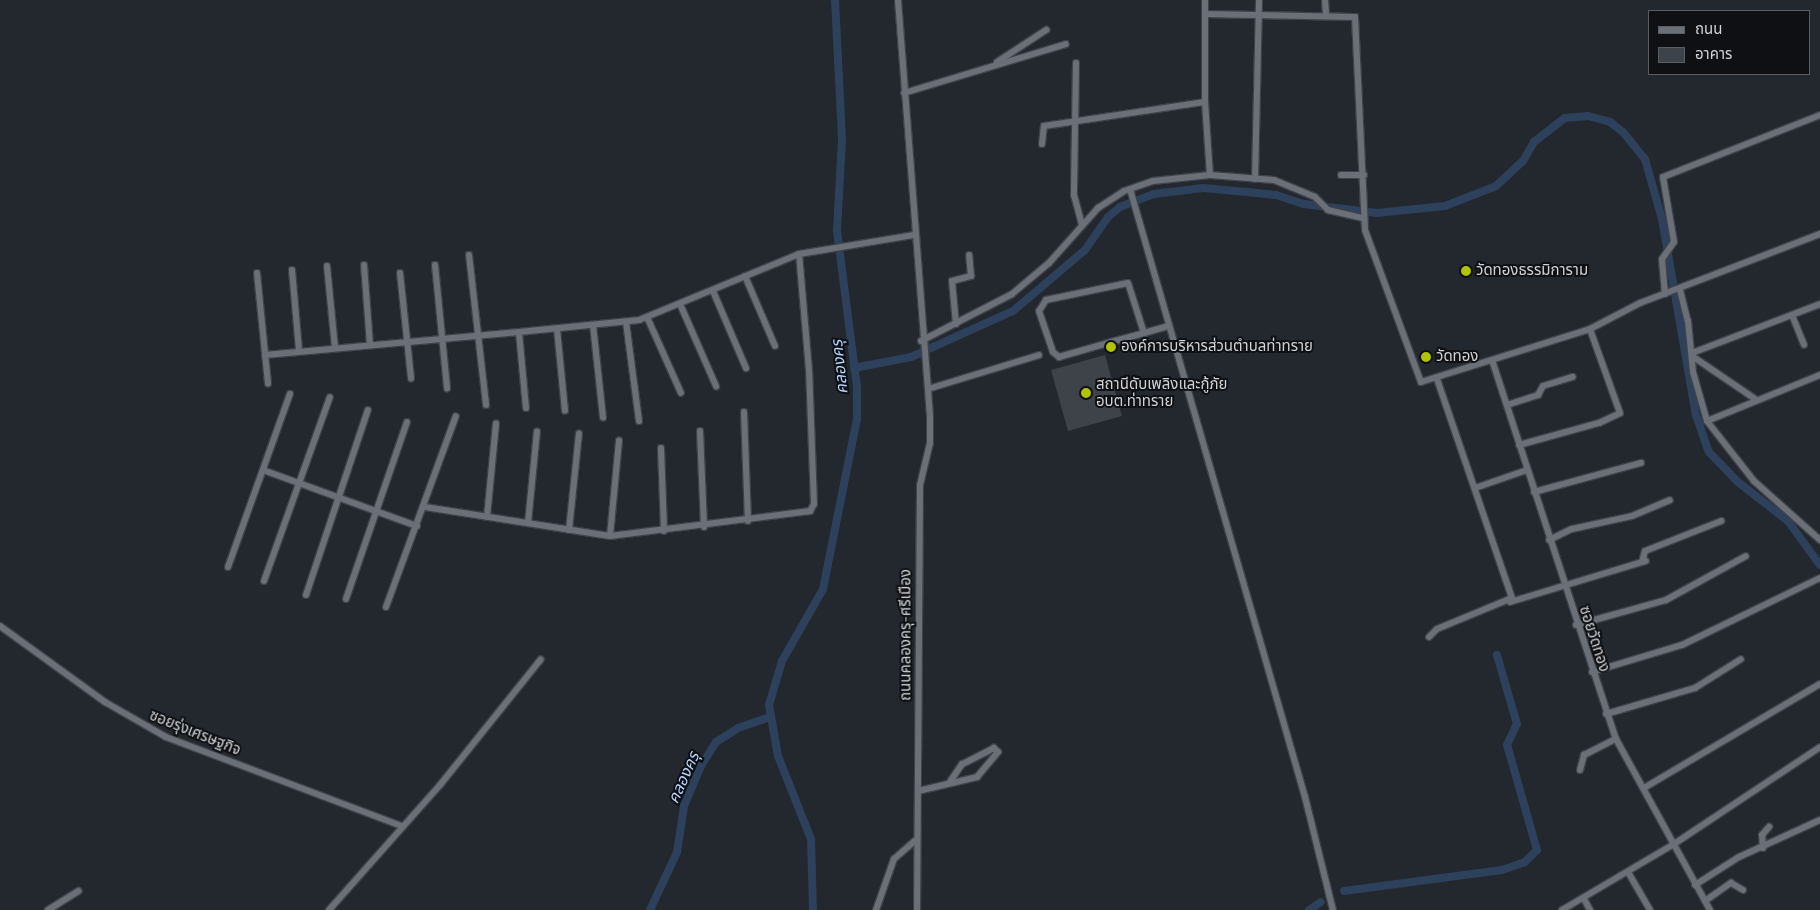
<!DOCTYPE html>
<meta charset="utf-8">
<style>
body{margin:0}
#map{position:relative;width:1820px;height:910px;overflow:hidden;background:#23272e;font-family:"Nunito Sans","Noto Sans Thai",sans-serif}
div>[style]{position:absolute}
.canal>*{height:8px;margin:-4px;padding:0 4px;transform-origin:4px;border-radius:4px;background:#2e415c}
.building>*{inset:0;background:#3e434a}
.roads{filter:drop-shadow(1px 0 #3f4248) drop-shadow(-1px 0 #3f4248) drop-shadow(0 1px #3f4248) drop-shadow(0 -1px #3f4248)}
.minor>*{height:6px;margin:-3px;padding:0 3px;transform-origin:3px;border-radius:3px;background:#6a6f78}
.dots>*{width:14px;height:14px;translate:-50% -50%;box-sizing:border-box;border:2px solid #0e1013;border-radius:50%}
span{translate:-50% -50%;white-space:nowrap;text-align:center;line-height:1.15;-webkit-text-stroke:4px #0e1013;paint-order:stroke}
.poi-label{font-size:15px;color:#cfd2d6}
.left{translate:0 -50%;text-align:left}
.street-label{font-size:15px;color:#cfd2d6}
.water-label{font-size:16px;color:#b7d3fd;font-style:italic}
.legend{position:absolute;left:1648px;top:10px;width:162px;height:65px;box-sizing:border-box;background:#0e1013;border:1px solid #5b5e61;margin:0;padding:6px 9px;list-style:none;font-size:15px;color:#cfd2d6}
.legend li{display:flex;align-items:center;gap:10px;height:25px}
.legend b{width:25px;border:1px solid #5b5e61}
</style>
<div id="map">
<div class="canal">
<div style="left:854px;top:368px;width:58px;rotate:-10.9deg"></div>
<div style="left:911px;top:357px;width:112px;rotate:-24.3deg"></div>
<div style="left:1013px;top:311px;width:94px;rotate:-40.3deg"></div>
<div style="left:1085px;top:250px;width:40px;rotate:-55.1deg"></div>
<div style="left:1108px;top:217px;width:16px;rotate:-40deg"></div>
<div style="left:1120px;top:207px;width:36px;rotate:-21deg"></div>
<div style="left:1154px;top:194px;width:49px;rotate:-7deg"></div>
<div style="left:1203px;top:188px;width:44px;rotate:5.2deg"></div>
<div style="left:1247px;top:192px;width:29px;rotate:6deg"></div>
<div style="left:1276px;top:195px;width:29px;rotate:18deg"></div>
<div style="left:1304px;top:204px;width:74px;rotate:7deg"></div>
<div style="left:1377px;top:213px;width:68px;rotate:-5.9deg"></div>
<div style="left:1445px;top:206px;width:55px;rotate:-21.4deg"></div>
<div style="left:1496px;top:186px;width:37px;rotate:-43deg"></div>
<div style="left:1523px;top:161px;width:22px;rotate:-60deg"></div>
<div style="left:1534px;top:142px;width:39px;rotate:-38deg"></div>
<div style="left:1565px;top:118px;width:23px;rotate:-5deg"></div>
<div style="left:1588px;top:116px;width:23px;rotate:15deg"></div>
<div style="left:1610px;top:122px;width:16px;rotate:38deg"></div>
<div style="left:1623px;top:132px;width:35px;rotate:51deg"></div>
<div style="left:1645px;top:159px;width:62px;rotate:74.2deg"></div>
<div style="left:1662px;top:219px;width:199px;rotate:80.2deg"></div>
<div style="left:1696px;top:415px;width:39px;rotate:71deg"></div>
<div style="left:1709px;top:452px;width:42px;rotate:46deg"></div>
<div style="left:1738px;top:482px;width:63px;rotate:38deg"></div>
<div style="left:1788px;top:521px;width:54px;rotate:54deg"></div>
<div style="left:1344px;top:891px;width:159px;rotate:-7.6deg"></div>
<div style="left:1502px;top:870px;width:24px;rotate:-19deg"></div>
<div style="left:1525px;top:862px;width:17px;rotate:-45deg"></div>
<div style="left:1537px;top:850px;width:109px;rotate:-105.9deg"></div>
<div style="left:1507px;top:745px;width:23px;rotate:-65deg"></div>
<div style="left:1517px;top:724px;width:72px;rotate:-106.2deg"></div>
<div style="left:650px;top:910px;width:64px;rotate:-65deg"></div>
<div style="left:677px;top:852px;width:47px;rotate:-81.3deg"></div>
<div style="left:684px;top:806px;width:43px;rotate:-67deg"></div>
<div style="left:701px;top:766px;width:28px;rotate:-58deg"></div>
<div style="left:716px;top:742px;width:26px;rotate:-32deg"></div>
<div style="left:738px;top:728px;width:34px;rotate:-19deg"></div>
<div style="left:813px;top:910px;width:71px;rotate:-91.6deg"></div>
<div style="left:811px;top:839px;width:89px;rotate:-111.7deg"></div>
<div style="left:778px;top:756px;width:52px;rotate:-100deg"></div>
<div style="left:769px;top:705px;width:46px;rotate:-73.5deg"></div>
<div style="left:782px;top:661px;width:83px;rotate:-60.3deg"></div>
<div style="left:823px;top:589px;width:173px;rotate:-78.7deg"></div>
<div style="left:857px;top:419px;width:32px;rotate:-90deg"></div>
<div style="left:857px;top:387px;width:157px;rotate:-97.3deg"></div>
<div style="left:837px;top:231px;width:93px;rotate:-86.9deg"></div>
<div style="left:842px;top:138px;width:138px;rotate:-92.9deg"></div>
<div style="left:1309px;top:910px;width:14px;rotate:-34deg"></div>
</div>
<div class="building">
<div style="clip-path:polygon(1105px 355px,1122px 416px,1068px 431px,1051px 370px)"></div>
</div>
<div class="roads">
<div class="minor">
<div style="left:898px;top:0;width:418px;rotate:85.6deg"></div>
<div style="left:930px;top:417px;width:26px;rotate:90deg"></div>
<div style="left:930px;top:443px;width:43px;rotate:103.4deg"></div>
<div style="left:920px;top:485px;width:425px;rotate:90.4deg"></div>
<div style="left:1325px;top:0;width:15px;rotate:86deg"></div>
<div style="left:1205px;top:14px;width:150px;rotate:1.1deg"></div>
<div style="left:1355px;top:17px;width:213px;rotate:87.3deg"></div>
<div style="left:1365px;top:230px;width:162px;rotate:69.8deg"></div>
<div style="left:1421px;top:382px;width:177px;rotate:-17.4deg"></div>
<div style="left:1590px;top:329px;width:56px;rotate:-27.5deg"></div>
<div style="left:1640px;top:303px;width:193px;rotate:-21deg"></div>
<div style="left:997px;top:62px;width:59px;rotate:-33.1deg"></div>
<div style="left:1076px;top:63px;width:132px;rotate:90.9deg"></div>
<div style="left:1074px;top:195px;width:31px;rotate:75deg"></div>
<div style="left:904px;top:93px;width:169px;rotate:-16.8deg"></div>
<div style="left:1205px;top:102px;width:73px;rotate:86.1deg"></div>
<div style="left:1042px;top:144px;width:18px;rotate:-84deg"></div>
<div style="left:1044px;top:126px;width:163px;rotate:-8.5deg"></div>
<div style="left:1205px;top:102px;width:102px;rotate:-90deg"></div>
<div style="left:1341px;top:175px;width:23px"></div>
<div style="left:1255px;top:179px;width:179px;rotate:-88.7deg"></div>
<div style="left:1130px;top:189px;width:633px;rotate:73.94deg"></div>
<div style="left:1305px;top:797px;width:116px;rotate:76.1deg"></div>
<div style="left:469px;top:255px;width:151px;rotate:83.5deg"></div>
<div style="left:364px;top:265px;width:80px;rotate:85.7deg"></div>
<div style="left:435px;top:265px;width:124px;rotate:84.4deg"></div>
<div style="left:327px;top:266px;width:82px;rotate:84.4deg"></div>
<div style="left:292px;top:270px;width:80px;rotate:85deg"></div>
<div style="left:257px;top:273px;width:111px;rotate:84.3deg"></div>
<div style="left:400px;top:273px;width:106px;rotate:84deg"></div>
<div style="left:745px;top:276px;width:76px;rotate:66.8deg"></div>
<div style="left:1680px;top:290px;width:32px;rotate:76deg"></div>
<div style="left:1688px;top:321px;width:51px;rotate:84.4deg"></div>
<div style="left:1693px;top:372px;width:51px;rotate:74.1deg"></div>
<div style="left:1707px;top:421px;width:76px;rotate:51.9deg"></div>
<div style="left:1754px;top:481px;width:89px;rotate:41.8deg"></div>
<div style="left:713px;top:291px;width:84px;rotate:66.8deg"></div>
<div style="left:1665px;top:294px;width:35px;rotate:-95deg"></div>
<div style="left:1662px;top:259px;width:21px;rotate:-55deg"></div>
<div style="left:1674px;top:242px;width:66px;rotate:-99.6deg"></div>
<div style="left:1663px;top:177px;width:169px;rotate:-21.5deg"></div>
<div style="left:680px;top:304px;width:90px;rotate:66.3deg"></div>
<div style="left:1792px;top:315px;width:32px;rotate:68deg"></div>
<div style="left:647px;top:317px;width:83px;rotate:65.9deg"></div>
<div style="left:626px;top:322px;width:100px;rotate:82.5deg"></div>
<div style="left:956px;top:324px;width:43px;rotate:-95.3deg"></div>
<div style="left:952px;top:281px;width:20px;rotate:-15deg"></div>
<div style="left:971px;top:276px;width:21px;rotate:-95deg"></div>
<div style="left:593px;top:325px;width:93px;rotate:83.8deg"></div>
<div style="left:557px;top:329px;width:82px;rotate:84.4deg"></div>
<div style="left:1144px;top:333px;width:52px;rotate:-107.7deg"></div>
<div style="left:1128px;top:283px;width:84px;rotate:168.3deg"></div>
<div style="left:1046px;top:300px;width:13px;rotate:122deg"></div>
<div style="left:1039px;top:311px;width:43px;rotate:71.1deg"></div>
<div style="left:1053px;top:352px;width:8px;rotate:40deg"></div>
<div style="left:1059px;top:357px;width:54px;rotate:-16.1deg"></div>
<div style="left:1111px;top:342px;width:34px;rotate:-15deg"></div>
<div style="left:1144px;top:333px;width:25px;rotate:-16deg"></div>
<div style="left:921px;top:341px;width:102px;rotate:-27.3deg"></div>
<div style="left:1012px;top:294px;width:48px;rotate:-40deg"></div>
<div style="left:1049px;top:263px;width:74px;rotate:-48.3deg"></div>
<div style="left:1098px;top:208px;width:31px;rotate:-33deg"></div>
<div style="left:1124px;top:191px;width:31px;rotate:-19deg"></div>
<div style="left:1153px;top:181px;width:57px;rotate:-6deg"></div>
<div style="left:1210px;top:175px;width:64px;rotate:4.5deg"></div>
<div style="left:1274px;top:180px;width:44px;rotate:22.5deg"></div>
<div style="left:1315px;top:197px;width:18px;rotate:45deg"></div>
<div style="left:1328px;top:210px;width:37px;rotate:13deg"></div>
<div style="left:1692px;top:353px;width:137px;rotate:-20.9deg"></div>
<div style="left:265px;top:355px;width:255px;rotate:-5.2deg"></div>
<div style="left:1692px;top:356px;width:76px;rotate:34.3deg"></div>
<div style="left:1492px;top:360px;width:399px;rotate:71.9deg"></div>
<div style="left:1616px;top:739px;width:195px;rotate:61.2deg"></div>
<div style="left:928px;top:389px;width:116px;rotate:-17deg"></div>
<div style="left:1507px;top:405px;width:33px;rotate:-18deg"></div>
<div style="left:1538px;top:395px;width:10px;rotate:-61deg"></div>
<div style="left:1543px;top:386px;width:31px;rotate:-17deg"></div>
<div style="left:526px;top:408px;width:76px;rotate:-95.3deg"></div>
<div style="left:519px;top:332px;width:121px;rotate:-5.7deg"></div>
<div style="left:639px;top:320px;width:173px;rotate:-22.4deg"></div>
<div style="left:799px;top:254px;width:117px;rotate:-9.4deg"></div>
<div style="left:744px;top:412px;width:109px;rotate:87.9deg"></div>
<div style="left:1707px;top:421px;width:122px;rotate:-22.2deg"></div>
<div style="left:700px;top:431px;width:96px;rotate:87.6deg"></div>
<div style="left:1519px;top:445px;width:83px;rotate:-15.4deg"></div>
<div style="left:1599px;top:423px;width:23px;rotate:-25deg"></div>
<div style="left:1620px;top:413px;width:89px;rotate:-109.7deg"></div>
<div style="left:661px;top:448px;width:83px;rotate:87.9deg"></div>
<div style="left:263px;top:470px;width:164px;rotate:20deg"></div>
<div style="left:1475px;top:488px;width:55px;rotate:-19.1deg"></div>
<div style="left:1534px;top:492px;width:111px;rotate:-15.2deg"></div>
<div style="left:425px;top:507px;width:187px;rotate:8.9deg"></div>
<div style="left:610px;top:536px;width:202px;rotate:-7.1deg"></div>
<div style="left:810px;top:511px;width:8px;rotate:-60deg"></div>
<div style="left:814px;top:504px;width:134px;rotate:-92.1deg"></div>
<div style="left:809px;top:370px;width:116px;rotate:-94.9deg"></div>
<div style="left:487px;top:517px;width:94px;rotate:-84.5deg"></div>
<div style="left:528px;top:523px;width:92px;rotate:-84.4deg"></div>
<div style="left:569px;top:530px;width:97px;rotate:-84.1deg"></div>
<div style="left:610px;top:536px;width:96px;rotate:-84.6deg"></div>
<div style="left:1549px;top:540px;width:25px;rotate:-26deg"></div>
<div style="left:1572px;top:529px;width:61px;rotate:-12.2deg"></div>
<div style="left:1632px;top:516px;width:41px;rotate:-22.8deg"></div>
<div style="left:1642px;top:562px;width:11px;rotate:-75deg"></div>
<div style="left:1645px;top:551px;width:82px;rotate:-21.5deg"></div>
<div style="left:228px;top:567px;width:184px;rotate:-70.3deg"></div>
<div style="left:264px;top:581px;width:195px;rotate:-70.3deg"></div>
<div style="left:306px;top:595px;width:195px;rotate:-71.5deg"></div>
<div style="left:346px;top:599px;width:187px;rotate:-71deg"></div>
<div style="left:1510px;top:602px;width:142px;rotate:-16.8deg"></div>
<div style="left:386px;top:607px;width:203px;rotate:-69.9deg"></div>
<div style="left:1576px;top:625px;width:93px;rotate:-15.5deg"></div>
<div style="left:1666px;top:600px;width:91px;rotate:-28.8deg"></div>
<div style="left:0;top:626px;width:130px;rotate:35.9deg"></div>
<div style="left:105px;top:702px;width:70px;rotate:29.8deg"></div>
<div style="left:166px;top:737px;width:251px;rotate:20.7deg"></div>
<div style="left:1429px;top:637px;width:11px;rotate:-45deg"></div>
<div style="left:1437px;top:629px;width:81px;rotate:-22.5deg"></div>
<div style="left:1512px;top:598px;width:231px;rotate:-108.9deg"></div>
<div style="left:1592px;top:672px;width:94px;rotate:-16.7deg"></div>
<div style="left:1682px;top:645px;width:153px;rotate:-25.9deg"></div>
<div style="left:1606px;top:714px;width:93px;rotate:-16.3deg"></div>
<div style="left:1695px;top:688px;width:54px;rotate:-32.2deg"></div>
<div style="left:1580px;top:770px;width:16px;rotate:-75deg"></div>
<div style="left:1584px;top:755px;width:36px;rotate:-27deg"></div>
<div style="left:1644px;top:788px;width:204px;rotate:-30.6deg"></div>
<div style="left:918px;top:791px;width:61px;rotate:-13.3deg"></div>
<div style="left:977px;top:777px;width:33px;rotate:-50deg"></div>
<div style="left:998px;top:752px;width:6px;rotate:-135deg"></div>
<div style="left:994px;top:748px;width:36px;rotate:153deg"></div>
<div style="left:962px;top:764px;width:22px;rotate:124deg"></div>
<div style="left:1763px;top:848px;width:13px;rotate:-94deg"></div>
<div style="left:1762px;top:835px;width:11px;rotate:-49deg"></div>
<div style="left:1628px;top:872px;width:44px;rotate:59.9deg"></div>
<div style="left:1695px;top:885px;width:52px;rotate:-32.5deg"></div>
<div style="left:1739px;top:857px;width:89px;rotate:-24.6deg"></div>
<div style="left:1584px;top:899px;width:13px;rotate:61deg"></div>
<div style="left:1705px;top:901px;width:32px;rotate:-35deg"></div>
<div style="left:1731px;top:883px;width:14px;rotate:30deg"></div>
<div style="left:48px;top:910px;width:36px;rotate:-32deg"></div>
<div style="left:329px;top:910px;width:167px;rotate:-48.4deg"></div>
<div style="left:440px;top:785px;width:161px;rotate:-51.3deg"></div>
<div style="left:876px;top:910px;width:54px;rotate:-70.6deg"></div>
<div style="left:894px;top:859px;width:30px;rotate:-41deg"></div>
<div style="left:1562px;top:910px;width:130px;rotate:-30.5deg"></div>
<div style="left:1674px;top:844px;width:175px;rotate:-33.6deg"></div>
</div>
</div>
<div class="dots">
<div style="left:1466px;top:271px;background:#b0c502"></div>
<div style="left:1111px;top:347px;background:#b0c502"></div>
<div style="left:1426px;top:357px;background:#b0c502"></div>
<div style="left:1086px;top:393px;background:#b0c502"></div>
</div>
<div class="poi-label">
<span class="left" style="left:1476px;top:271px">วัดทองธรรมิการาม</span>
<span class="left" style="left:1121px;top:347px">องค์การบริหารส่วนตำบลท่าทราย</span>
<span class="left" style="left:1436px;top:357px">วัดทอง</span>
<span class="left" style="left:1096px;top:393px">สถานีดับเพลิงและกู้ภัย<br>อบต.ท่าทราย</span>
</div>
<div class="street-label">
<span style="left:906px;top:635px;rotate:-90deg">ถนนคลองครุ-ศรีเมือง</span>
<span style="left:1594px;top:639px;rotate:72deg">ซอยวัดทอง</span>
<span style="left:195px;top:733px;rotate:22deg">ซอยรุ่งเศรษฐกิจ</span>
</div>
<div class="water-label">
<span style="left:840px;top:367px;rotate:-96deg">คลองครุ</span>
<span style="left:684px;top:778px;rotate:-66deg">คลองครุ</span>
</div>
<ul class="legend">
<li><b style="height:6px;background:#6a6f78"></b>ถนน</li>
<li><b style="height:14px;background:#3e434a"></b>อาคาร</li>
</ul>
</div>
